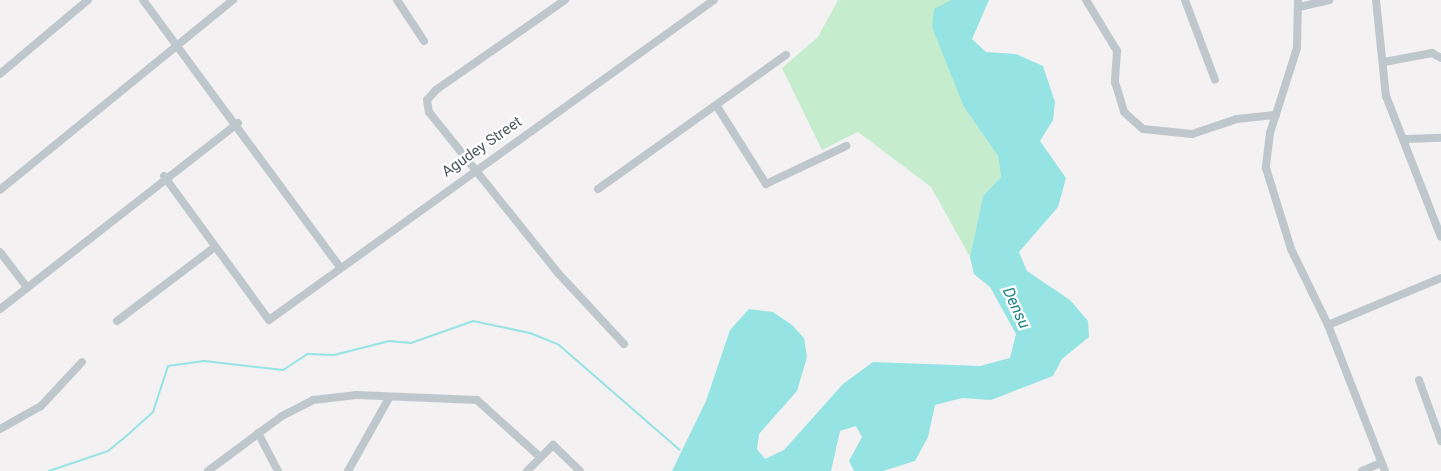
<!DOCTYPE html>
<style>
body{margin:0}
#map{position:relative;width:1441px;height:471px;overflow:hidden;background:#f3f1f2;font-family:Roboto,sans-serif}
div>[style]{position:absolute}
.green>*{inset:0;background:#c5eccc}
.water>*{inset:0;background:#96e3e4}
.stream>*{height:2px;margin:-1px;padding:0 1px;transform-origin:1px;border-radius:1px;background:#96e3e4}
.street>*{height:8px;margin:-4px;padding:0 4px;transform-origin:4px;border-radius:4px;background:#bec8cc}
span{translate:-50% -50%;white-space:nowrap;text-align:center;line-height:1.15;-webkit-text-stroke:4.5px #fff;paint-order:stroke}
.street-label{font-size:15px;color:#4b585d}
.water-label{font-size:16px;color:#198183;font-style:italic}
</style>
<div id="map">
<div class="green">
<div style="clip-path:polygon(838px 0,951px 0,964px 107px,998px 156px,1001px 177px,983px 196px,970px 257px,931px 187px,858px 132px,822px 150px,782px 68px,818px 37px)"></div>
</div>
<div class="water">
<div style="clip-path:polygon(951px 0,989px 0,972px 39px,986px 52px,1016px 54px,1043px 66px,1055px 102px,1053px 120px,1040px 141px,1066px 178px,1058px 207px,1019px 252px,1027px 271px,1070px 300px,1088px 321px,1089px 337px,1062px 359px,1053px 376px,991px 400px,962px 398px,935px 405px,928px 437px,915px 461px,883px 471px,854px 471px,849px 461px,862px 437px,856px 426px,840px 431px,831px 471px,672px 471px,706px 401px,730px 330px,749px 309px,773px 312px,792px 325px,804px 338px,807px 357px,797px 391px,759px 434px,757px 449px,765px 459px,784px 450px,843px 384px,873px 362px,980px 366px,1010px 358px,1016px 334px,990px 287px,974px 274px,970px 257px,983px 196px,1001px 177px,998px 156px,964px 107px,932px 27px,934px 9px)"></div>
</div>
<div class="stream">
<div style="left:49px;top:471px;width:62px;rotate:-18.7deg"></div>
<div style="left:108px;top:451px;width:19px;rotate:-39deg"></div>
<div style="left:123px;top:439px;width:40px;rotate:-42deg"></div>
<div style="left:153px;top:412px;width:48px;rotate:-71.9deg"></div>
<div style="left:168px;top:366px;width:36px;rotate:-8deg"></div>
<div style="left:204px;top:361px;width:80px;rotate:6.5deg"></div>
<div style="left:283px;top:370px;width:30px;rotate:-33deg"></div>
<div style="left:308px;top:354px;width:26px;rotate:2deg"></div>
<div style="left:334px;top:355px;width:57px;rotate:-14.3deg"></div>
<div style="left:389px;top:341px;width:22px;rotate:5deg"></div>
<div style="left:411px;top:343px;width:66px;rotate:-19.5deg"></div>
<div style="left:473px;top:321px;width:58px;rotate:11.9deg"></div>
<div style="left:530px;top:333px;width:31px;rotate:22deg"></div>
<div style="left:559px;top:345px;width:160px;rotate:41deg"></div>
</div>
<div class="street">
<div style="left:143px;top:0;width:330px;rotate:53.6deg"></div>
<div style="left:397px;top:0;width:49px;rotate:56.6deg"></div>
<div style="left:565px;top:0;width:157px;rotate:145.1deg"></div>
<div style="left:436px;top:90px;width:13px;rotate:132deg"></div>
<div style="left:427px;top:100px;width:12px;rotate:81deg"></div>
<div style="left:429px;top:112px;width:206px;rotate:51.3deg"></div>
<div style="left:558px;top:273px;width:97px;rotate:47.1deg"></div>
<div style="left:1086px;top:0;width:60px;rotate:58.7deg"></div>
<div style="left:1117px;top:51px;width:31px;rotate:94deg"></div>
<div style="left:1115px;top:82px;width:31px;rotate:73deg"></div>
<div style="left:1124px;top:112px;width:25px;rotate:42deg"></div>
<div style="left:1143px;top:129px;width:49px;rotate:5.8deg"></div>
<div style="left:1192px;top:134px;width:47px;rotate:-18.4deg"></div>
<div style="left:1237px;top:119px;width:39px;rotate:-6deg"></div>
<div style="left:1185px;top:0;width:85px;rotate:69.4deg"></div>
<div style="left:1298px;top:0;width:48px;rotate:91.2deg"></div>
<div style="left:1297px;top:48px;width:89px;rotate:107.6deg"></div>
<div style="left:1270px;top:133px;width:35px;rotate:97deg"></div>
<div style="left:1266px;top:168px;width:85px;rotate:72.8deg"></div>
<div style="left:1291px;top:249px;width:85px;rotate:64deg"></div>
<div style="left:1328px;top:325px;width:157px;rotate:68.7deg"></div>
<div style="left:1376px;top:0;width:97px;rotate:84.1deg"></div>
<div style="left:1386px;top:96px;width:151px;rotate:68.7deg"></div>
<div style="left:1299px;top:7px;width:31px;rotate:-13deg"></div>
<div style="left:1384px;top:62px;width:49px;rotate:-10.6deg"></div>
<div style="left:1432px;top:53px;width:10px;rotate:29deg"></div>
<div style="left:0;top:74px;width:115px;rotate:-40.1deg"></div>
<div style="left:718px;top:108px;width:90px;rotate:57.7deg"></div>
<div style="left:766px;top:184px;width:89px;rotate:-25.4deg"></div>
<div style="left:1407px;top:139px;width:34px;rotate:-2deg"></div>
<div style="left:164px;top:176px;width:178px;rotate:53.9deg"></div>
<div style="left:269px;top:320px;width:548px;rotate:-35.72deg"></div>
<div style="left:598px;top:189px;width:231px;rotate:-35.5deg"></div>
<div style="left:0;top:190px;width:301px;rotate:-39.2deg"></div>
<div style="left:0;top:252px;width:43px;rotate:52.6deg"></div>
<div style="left:0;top:309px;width:302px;rotate:-38deg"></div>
<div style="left:117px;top:321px;width:123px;rotate:-37.1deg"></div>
<div style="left:1328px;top:325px;width:122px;rotate:-22.6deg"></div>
<div style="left:1419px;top:380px;width:65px;rotate:70.2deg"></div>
<div style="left:0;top:429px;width:47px;rotate:-29.3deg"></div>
<div style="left:41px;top:406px;width:60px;rotate:-47deg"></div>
<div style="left:258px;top:433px;width:43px;rotate:62.2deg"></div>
<div style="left:208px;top:471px;width:92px;rotate:-36.6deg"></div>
<div style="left:282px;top:416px;width:35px;rotate:-27deg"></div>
<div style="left:313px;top:400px;width:44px;rotate:-6.5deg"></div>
<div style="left:357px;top:395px;width:120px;rotate:2.4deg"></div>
<div style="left:477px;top:400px;width:85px;rotate:42.1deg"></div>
<div style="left:348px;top:471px;width:84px;rotate:-60.7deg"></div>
<div style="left:527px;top:471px;width:37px;rotate:-45deg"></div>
<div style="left:553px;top:445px;width:37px;rotate:44deg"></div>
<div style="left:1362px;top:471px;width:21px;rotate:-23deg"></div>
</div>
<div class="street-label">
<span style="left:482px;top:147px;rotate:-35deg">Agudey Street</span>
</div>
<div class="water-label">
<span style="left:1016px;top:308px;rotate:65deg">Densu</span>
</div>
</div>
